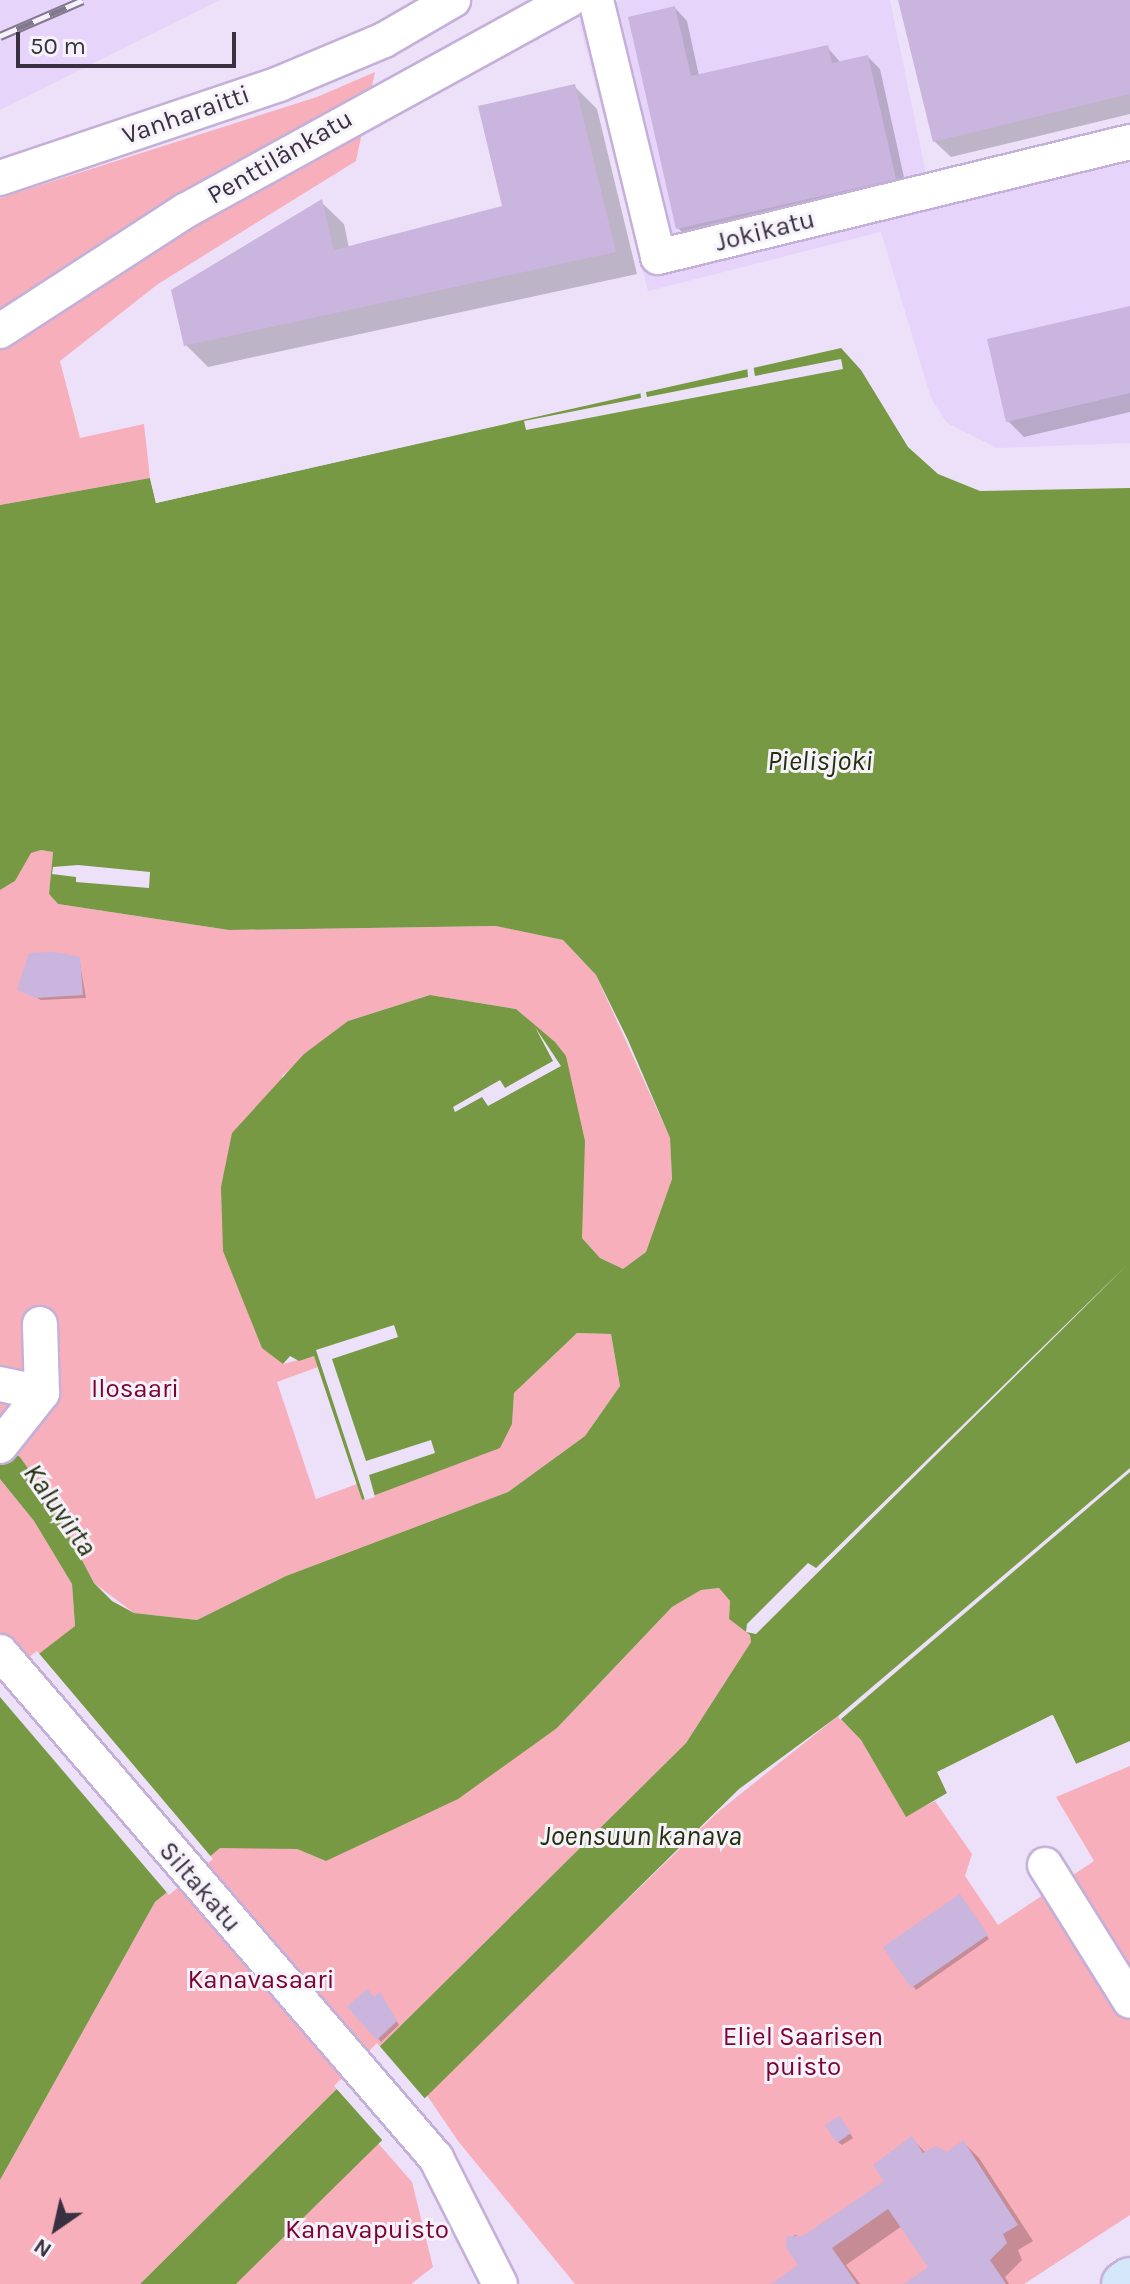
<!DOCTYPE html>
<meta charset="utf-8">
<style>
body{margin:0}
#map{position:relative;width:1130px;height:2284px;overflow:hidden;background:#ede1fa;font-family:Karla,sans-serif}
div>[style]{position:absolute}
.built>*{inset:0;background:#e7d4fa}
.green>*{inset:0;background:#f7afbb}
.water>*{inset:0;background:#794}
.pier>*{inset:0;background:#ede1fa}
.shadow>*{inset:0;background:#0003}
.building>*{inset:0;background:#c9b5dd}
.roads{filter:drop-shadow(2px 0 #c4b0d8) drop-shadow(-2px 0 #c4b0d8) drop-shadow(0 2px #c4b0d8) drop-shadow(0 -2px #c4b0d8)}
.minor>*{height:34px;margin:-17px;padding:0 17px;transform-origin:17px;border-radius:17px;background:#fff}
.major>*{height:44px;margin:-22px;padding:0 22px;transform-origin:22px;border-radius:22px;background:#d5e8fa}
.rail>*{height:9px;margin-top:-4.5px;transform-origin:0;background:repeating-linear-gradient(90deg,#f6f2fa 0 18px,#83798d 0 36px);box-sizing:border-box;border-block:2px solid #83798d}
span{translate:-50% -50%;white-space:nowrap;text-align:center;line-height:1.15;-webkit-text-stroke:6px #f6f2fa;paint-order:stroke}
.street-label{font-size:26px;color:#393141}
.park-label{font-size:26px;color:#7d0233}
.water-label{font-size:28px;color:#23300c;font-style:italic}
.north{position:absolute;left:16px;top:2188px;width:80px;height:80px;-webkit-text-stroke:6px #f6f2fa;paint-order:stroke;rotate:214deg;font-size:22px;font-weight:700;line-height:32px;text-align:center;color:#393141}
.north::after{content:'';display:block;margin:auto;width:28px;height:36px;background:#393141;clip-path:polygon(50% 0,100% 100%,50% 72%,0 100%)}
.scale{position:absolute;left:16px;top:32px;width:220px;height:36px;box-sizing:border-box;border:4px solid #393141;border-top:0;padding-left:10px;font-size:24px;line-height:28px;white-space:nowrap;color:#393141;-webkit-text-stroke:6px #f6f2fa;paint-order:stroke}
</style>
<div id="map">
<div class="built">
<div style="clip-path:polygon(0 0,220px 0,0 110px)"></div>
<div style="clip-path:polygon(621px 0,890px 0,928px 183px,1130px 133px,1130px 443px,997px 448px,947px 423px,931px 398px,881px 232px,648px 291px,579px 21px)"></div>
</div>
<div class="green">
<div style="clip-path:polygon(375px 72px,356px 161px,158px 284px,60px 361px,80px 438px,144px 424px,150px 478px,0 505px,0 198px,317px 97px)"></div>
<div style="clip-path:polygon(41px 850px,53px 852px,49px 894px,58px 904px,229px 930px,497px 926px,563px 940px,596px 975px,670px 1138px,672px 1179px,659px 1217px,646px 1252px,623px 1270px,600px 1258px,582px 1238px,566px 1056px,516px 1009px,430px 995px,348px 1021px,282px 1076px,283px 1364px,314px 1356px,318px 1367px,277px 1382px,316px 1499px,357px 1484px,362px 1500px,512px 1424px,514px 1393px,577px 1333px,611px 1334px,620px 1386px,585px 1436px,508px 1492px,286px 1576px,197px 1620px,134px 1613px,94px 1583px,51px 1501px,20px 1457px,0 1443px,0 890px,15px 881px,31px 852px)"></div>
<div style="clip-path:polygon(0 1479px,34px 1521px,72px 1584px,75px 1626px,0 1685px)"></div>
<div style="clip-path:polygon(719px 1588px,730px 1601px,729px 1619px,750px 1635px,751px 1642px,686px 1743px,140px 2284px,0 2284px,0 2180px,155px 1902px,213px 1844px,297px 1849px,326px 1861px,557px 1728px,672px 1607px,701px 1590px)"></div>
<div style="clip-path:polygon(838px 1716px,861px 1740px,906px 1816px,935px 1801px,972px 1854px,965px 1876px,998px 1925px,1094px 1861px,1056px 1797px,1130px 1766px,1130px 2215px,1024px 2284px,575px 2284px,458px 2141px,426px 2094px,718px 1812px)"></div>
<div style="clip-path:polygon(378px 2143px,412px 2182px,433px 2267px,411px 2284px,236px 2284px)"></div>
</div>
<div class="water">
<div style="clip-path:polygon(841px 348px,861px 370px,908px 447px,938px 474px,980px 491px,1130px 488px,1130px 1741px,1076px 1764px,1053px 1715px,938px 1772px,947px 1793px,906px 1817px,861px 1740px,838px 1716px,739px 1789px,236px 2284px,140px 2284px,686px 1743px,751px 1642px,750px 1635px,729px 1619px,730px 1601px,719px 1588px,701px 1590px,672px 1607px,557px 1728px,458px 1799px,326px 1861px,297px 1849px,220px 1848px,155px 1902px,0 2180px,0 1684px,75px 1626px,72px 1584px,34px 1521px,0 1479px,0 1443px,20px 1457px,51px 1501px,94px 1583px,112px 1601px,134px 1613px,197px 1620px,286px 1576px,508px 1492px,585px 1436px,620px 1386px,611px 1334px,577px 1333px,514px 1393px,512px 1424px,500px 1448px,362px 1500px,314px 1356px,299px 1361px,290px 1356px,283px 1364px,262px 1348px,223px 1251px,221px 1187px,232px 1133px,304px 1054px,348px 1021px,430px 995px,516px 1009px,555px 1042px,566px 1056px,585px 1141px,582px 1238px,600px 1258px,623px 1269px,646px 1252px,672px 1179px,670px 1138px,628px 1040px,596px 975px,563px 940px,496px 926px,229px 930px,58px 904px,49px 894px,53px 852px,41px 850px,31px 853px,15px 881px,0 890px,0 505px,150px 478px,156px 503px)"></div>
</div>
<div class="pier">
<div style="clip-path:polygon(841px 359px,843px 369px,526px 430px,524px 421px,641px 398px,640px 389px,645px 388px,647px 397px,748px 377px,747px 365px,753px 364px,755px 376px)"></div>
<div style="clip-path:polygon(511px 418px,512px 422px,156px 503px,149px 474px,159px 499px)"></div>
<div style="clip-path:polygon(78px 865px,150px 872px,149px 888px,76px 882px,76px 877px,52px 874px,53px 867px)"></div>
<div style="clip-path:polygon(535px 1027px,561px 1066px,488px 1106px,482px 1097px,455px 1112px,453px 1107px,500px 1080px,505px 1088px,553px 1061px)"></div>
<div style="clip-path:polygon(1130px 1262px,756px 1634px,746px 1632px,747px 1624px,808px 1563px,816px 1568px)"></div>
<div style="clip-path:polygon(394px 1325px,398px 1337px,332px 1359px,366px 1461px,431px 1440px,435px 1453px,369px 1475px,375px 1497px,365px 1500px,316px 1350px)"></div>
<div style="clip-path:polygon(1130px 1468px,1130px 1472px,840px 1720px,838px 1716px)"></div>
<div style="clip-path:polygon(37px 1651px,213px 1859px,169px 1895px,0 1697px,0 1679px)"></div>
<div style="clip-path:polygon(1052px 1715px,1076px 1764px,1130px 1745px,1075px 1768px,1051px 1720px,943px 1774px,947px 1793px,937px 1772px)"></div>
<div style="clip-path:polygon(377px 2043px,426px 2100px,384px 2142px,334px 2086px)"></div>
</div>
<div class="shadow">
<div style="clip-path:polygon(900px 0,1130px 0,1130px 114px,951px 157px,934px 141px)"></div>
<div style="clip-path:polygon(675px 8px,687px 21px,699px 76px,827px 47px,841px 63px,868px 57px,880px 69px,907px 191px,690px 240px,678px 228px)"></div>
<div style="clip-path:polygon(574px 86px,597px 109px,637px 274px,208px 367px,186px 345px,321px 202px,344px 224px,349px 248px,504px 208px)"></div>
<div style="clip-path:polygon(1130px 308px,1130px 412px,1024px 437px,1008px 421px)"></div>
<div style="clip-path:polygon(79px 958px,86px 998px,41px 1000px,19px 989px)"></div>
<div style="clip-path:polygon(977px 1921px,989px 1939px,916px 1990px,886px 1948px)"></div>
<div style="clip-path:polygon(380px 1995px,399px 2025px,381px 2042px,350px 2007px)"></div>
<div style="clip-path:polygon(842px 2122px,853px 2138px,842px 2145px,838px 2142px)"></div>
<div style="clip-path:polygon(912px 2139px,926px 2153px,947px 2154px,963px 2142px,979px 2158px,1033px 2241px,1018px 2250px,1022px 2260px,1005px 2277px,1009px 2284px,907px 2284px,931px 2267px,902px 2226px,846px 2265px,860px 2284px,777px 2284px,800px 2266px,788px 2240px,795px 2235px,804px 2238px,887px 2181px)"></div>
</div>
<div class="building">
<div style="clip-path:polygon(898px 0,1130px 0,1130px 94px,933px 142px)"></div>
<div style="clip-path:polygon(675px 6px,691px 76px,828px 45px,832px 63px,868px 55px,896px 179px,676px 229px,628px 17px)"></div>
<div style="clip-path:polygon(575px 84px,616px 252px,184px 346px,171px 290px,322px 199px,334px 250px,502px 206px,478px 106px)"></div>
<div style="clip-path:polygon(1130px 306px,1130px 393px,1006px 422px,987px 339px)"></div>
<div style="clip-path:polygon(55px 952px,80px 957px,83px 995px,36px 998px,17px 990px,29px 953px)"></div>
<div style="clip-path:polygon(960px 1894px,988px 1935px,911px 1988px,883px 1947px)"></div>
<div style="clip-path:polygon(367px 1989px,374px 1997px,380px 1992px,397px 2021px,377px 2040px,347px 2007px)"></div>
<div style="clip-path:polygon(839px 2116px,851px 2133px,837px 2143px,825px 2125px)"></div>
<div style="clip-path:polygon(912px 2136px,923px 2153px,936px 2146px,947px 2152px,963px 2140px,1018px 2225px,1003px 2234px,1007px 2243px,990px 2260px,1006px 2284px,904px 2284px,928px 2267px,888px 2209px,832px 2248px,857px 2284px,771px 2284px,798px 2265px,786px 2248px,787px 2236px,803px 2236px,884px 2181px,873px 2165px)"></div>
</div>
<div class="roads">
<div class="minor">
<div style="left:596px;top:0;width:264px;rotate:76.4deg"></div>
<div style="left:658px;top:257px;width:486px;rotate:-13.7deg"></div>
<div style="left:0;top:178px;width:294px;rotate:-18.6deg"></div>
<div style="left:279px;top:84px;width:114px;rotate:-22.7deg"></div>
<div style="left:384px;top:40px;width:80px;rotate:-30.1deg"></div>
<div style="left:0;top:331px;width:221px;rotate:-33deg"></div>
<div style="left:185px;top:211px;width:438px;rotate:-28.8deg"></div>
<div style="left:0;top:1384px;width:43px;rotate:12.1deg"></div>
<div style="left:0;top:1446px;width:68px;rotate:-51.6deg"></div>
<div style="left:42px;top:1393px;width:69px;rotate:-91.7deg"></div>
<div style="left:0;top:1652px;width:668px;rotate:49.25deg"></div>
<div style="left:436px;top:2158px;width:141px;rotate:63.1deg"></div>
<div style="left:1045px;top:1865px;width:160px;rotate:58deg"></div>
</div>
<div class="major">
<div style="left:1124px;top:2284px;width:7px;rotate:-34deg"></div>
</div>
</div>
<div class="rail">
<div style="left:0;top:36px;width:90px;rotate:-23.4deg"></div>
</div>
<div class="street-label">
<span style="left:186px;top:115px;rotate:-19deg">Vanharaitti</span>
<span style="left:280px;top:157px;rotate:-30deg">Penttilänkatu</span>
<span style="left:765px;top:231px;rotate:-14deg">Jokikatu</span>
<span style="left:200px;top:1887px;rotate:49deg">Siltakatu</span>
</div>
<div class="park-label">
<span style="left:135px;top:1389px">Ilosaari</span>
<span style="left:261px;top:1980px">Kanavasaari</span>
<span style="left:803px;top:2052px">Eliel Saarisen<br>puisto</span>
<span style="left:367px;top:2230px">Kanavapuisto</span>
</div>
<div class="water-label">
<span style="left:820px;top:761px">Pielisjoki</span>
<span style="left:60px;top:1510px;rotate:55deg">Kaluvirta</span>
<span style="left:641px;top:1836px">Joensuun kanava</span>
</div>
<div class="north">N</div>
<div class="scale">50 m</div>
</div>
